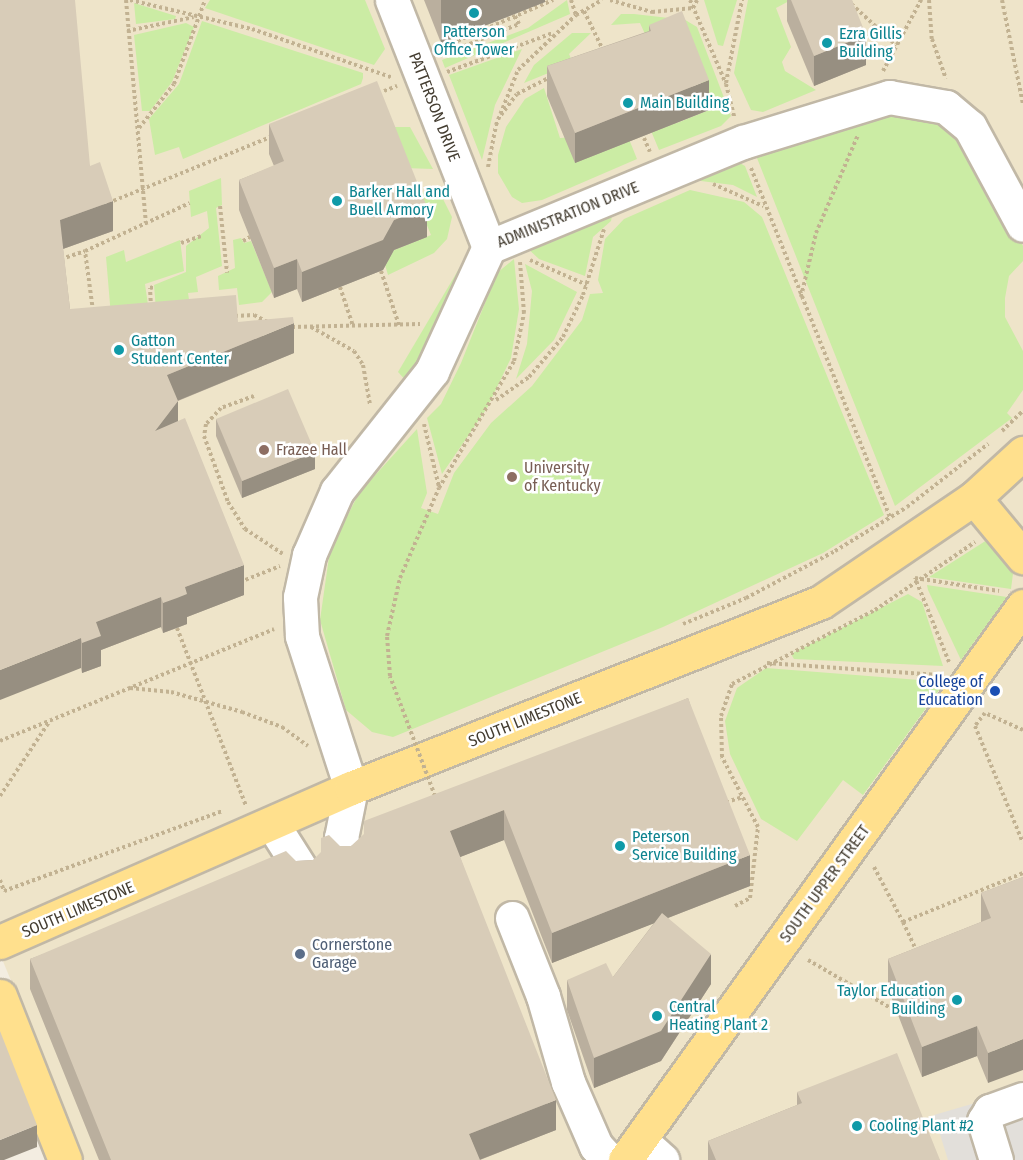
<!DOCTYPE html>
<style>
body{margin:0}
#map{position:relative;width:1023px;height:1160px;overflow:hidden;background:#f3ede1;font-family:"Fira Sans Condensed",sans-serif}
div>[style]{position:absolute}
.education>*{inset:0;background:#eee4c9}
.green>*{inset:0;background:#cbeca4}
.parking>*{inset:0;background:#e2dfda}
.path>*{height:4px;margin-top:-2px;transform-origin:0;background:repeating-linear-gradient(90deg,#c2b292 0 3px,transparent 0 6px)}
.roads{filter:drop-shadow(2px 0 #c1b8a6) drop-shadow(-2px 0 #c1b8a6) drop-shadow(0 2px #c1b8a6) drop-shadow(0 -2px #c1b8a6)}
.minor>*{height:33px;margin:-16.5px;padding:0 16.5px;transform-origin:16.5px;border-radius:16.5px;background:#fff}
.major>*{height:33px;margin:-16.5px;padding:0 16.5px;transform-origin:16.5px;border-radius:16.5px;background:#ffe08d}
.path-bridge>*{height:4px;margin-top:-2px;transform-origin:0;background:repeating-linear-gradient(90deg,#c2b292 0 3px,transparent 0 6px)}
.wall>*{inset:0;background:#baaf9e}
.shaded-wall>*{inset:0;background:#978f81}
.building>*{inset:0;background:#d8ccb8}
.dots>*{width:16px;height:16px;translate:-50% -50%;box-sizing:border-box;border:3px solid #fff;border-radius:50%}
span{translate:-50% -50%;white-space:nowrap;text-align:center;line-height:1.15;-webkit-text-stroke:5px #fff;paint-order:stroke}
.culture-label{font-size:16px;color:#0d838f}
.left{translate:0 -50%;text-align:left}
.right{translate:-100% -50%;text-align:right}
.street-label{font-size:16px;color:#443d31}
.education-label{font-size:16px;color:#785e54}
.transit-label{font-size:16px;color:#164399}
.service-label{font-size:16px;color:#4e5e75}
</style>
<div id="map">
<div class="education">
<div style="clip-path:polygon(0 0,1023px 0,1023px 1160px,85px 1160px,0 954px)"></div>
</div>
<div class="green">
<div style="clip-path:polygon(210px 0,365px 0,385px 49px,374px 65px,205px 8px)"></div>
<div style="clip-path:polygon(567px 0,570px 14px,445px 68px,442px 60px,528px 28px)"></div>
<div style="clip-path:polygon(704px 0,737px 0,723px 46px,718px 45px)"></div>
<div style="clip-path:polygon(748px 0,791px 0,776px 8px,791px 47px,782px 62px,785px 71px,816px 90px,763px 112px,751px 110px,734px 73px)"></div>
<div style="clip-path:polygon(134px 3px,176px 16px,175px 19px,136px 24px)"></div>
<div style="clip-path:polygon(621px 14px,634px 14px,669px 18px,645px 34px,640px 23px,611px 25px)"></div>
<div style="clip-path:polygon(682px 18px,697px 27px,731px 116px,721px 126px,659px 150px,649px 126px,677px 123px,709px 110px)"></div>
<div style="clip-path:polygon(202px 21px,363px 73px,363px 78px,361px 84px,183px 159px,179px 147px,155px 155px,149px 119px,179px 84px)"></div>
<div style="clip-path:polygon(186px 23px,194px 27px,172px 82px,150px 111px,142px 111px,134px 35px)"></div>
<div style="clip-path:polygon(572px 33px,591px 33px,569px 54px,573px 63px,524px 83px,534px 65px)"></div>
<div style="clip-path:polygon(522px 49px,495px 105px,482px 160px,449px 75px)"></div>
<div style="clip-path:polygon(544px 88px,560px 138px,627px 134px,637px 159px,542px 200px,522px 203px,512px 197px,498px 173px,498px 155px,506px 127px,525px 99px)"></div>
<div style="clip-path:polygon(890px 111px,951px 123px,1023px 246px,1023px 261px,1009px 276px,1005px 298px,1005px 317px,1023px 351px,1023px 390px,1007px 413px,1012px 418px,895px 506px,755px 153px)"></div>
<div style="clip-path:polygon(394px 127px,410px 127px,433px 169px,404px 168px)"></div>
<div style="clip-path:polygon(738px 162px,745px 166px,757px 197px,733px 185px,685px 179px)"></div>
<div style="clip-path:polygon(221px 178px,222px 205px,216px 208px,222px 266px,196px 277px,198px 292px,188px 293px,190px 306px,156px 310px,154px 285px,186px 272px,186px 246px,209px 228px,207px 211px,191px 217px,189px 191px)"></div>
<div style="clip-path:polygon(437px 187px,452px 217px,447px 239px,434px 253px,388px 275px,382px 255px,431px 235px,415px 196px)"></div>
<div style="clip-path:polygon(690px 190px,744px 202px,762px 217px,884px 515px,823px 553px,663px 627px,393px 737px,372px 732px,346px 710px,320px 620px,330px 550px,359px 493px,417px 429px,427px 493px,421px 508px,438px 514px,454px 473px,491px 423px,532px 386px,582px 320px,590px 294px,603px 293px,598px 280px,605px 239px,624px 219px)"></div>
<div style="clip-path:polygon(613px 211px,611px 221px,593px 237px,585px 276px,539px 259px,525px 246px)"></div>
<div style="clip-path:polygon(241px 238px,244px 243px,251px 241px,272px 292px,262px 302px,239px 305px,237px 288px,219px 290px,218px 276px,235px 268px,233px 240px)"></div>
<div style="clip-path:polygon(180px 240px,184px 271px,145px 284px,149px 312px,111px 316px,106px 257px,124px 250px,126px 262px)"></div>
<div style="clip-path:polygon(514px 259px,519px 309px,511px 358px,487px 408px,442px 474px,427px 418px,441px 404px,461px 363px,497px 273px)"></div>
<div style="clip-path:polygon(525px 264px,577px 292px,554px 340px,516px 379px,527px 344px,532px 291px)"></div>
<div style="clip-path:polygon(460px 267px,452px 302px,410px 385px,398px 372px)"></div>
<div style="clip-path:polygon(987px 540px,999px 544px,1014px 566px,1011px 589px,929px 577px)"></div>
<div style="clip-path:polygon(927px 585px,1007px 597px,961px 660px,928px 590px)"></div>
<div style="clip-path:polygon(908px 594px,922px 602px,943px 666px,794px 659px,791px 654px)"></div>
<div style="clip-path:polygon(766px 668px,945px 682px,863px 795px,843px 780px,797px 841px,761px 819px,730px 754px,725px 721px,737px 688px)"></div>
</div>
<div class="parking">
<div style="clip-path:polygon(1023px 1089px,1023px 1160px,948px 1160px,934px 1115px)"></div>
</div>
<div class="path">
<div style="left:126px;top:0;width:224px;rotate:84.9deg"></div>
<div style="left:130px;top:0;width:125px;rotate:13.4deg"></div>
<div style="left:252px;top:29px;width:147px;rotate:19.1deg"></div>
<div style="left:571px;top:0;width:16px;rotate:72deg"></div>
<div style="left:610px;top:0;width:44px;rotate:15.9deg"></div>
<div style="left:652px;top:12px;width:41px;rotate:-5.6deg"></div>
<div style="left:693px;top:8px;width:9px;rotate:-63deg"></div>
<div style="left:690px;top:0;width:91px;rotate:66.8deg"></div>
<div style="left:726px;top:84px;width:34px;rotate:76deg"></div>
<div style="left:847px;top:0;width:67px;rotate:42.6deg"></div>
<div style="left:929px;top:0;width:39px;rotate:86deg"></div>
<div style="left:932px;top:39px;width:42px;rotate:70.7deg"></div>
<div style="left:1002px;top:0;width:106px;rotate:78.6deg"></div>
<div style="left:584px;top:11px;width:43px;rotate:64deg"></div>
<div style="left:127px;top:31px;width:68px;rotate:-11.8deg"></div>
<div style="left:441px;top:48px;width:122px;rotate:-23.2deg"></div>
<div style="left:442px;top:55px;width:83px;rotate:-21.9deg"></div>
<div style="left:519px;top:24px;width:9px;rotate:-117deg"></div>
<div style="left:883px;top:71px;width:81px;rotate:-61.8deg"></div>
<div style="left:447px;top:72px;width:113px;rotate:-20.2deg"></div>
<div style="left:726px;top:83px;width:85px;rotate:-79.1deg"></div>
<div style="left:384px;top:91px;width:14px;rotate:-21deg"></div>
<div style="left:501px;top:115px;width:26px;rotate:-53deg"></div>
<div style="left:517px;top:94px;width:38px;rotate:-27deg"></div>
<div style="left:139px;top:128px;width:56px;rotate:-51.5deg"></div>
<div style="left:174px;top:84px;width:90px;rotate:-69.7deg"></div>
<div style="left:644px;top:138px;width:15px;rotate:67deg"></div>
<div style="left:488px;top:167px;width:43px;rotate:-79.2deg"></div>
<div style="left:496px;top:125px;width:59px;rotate:-68.2deg"></div>
<div style="left:518px;top:70px;width:80px;rotate:-43.5deg"></div>
<div style="left:576px;top:15px;width:30px;rotate:-30deg"></div>
<div style="left:751px;top:168px;width:376px;rotate:68.3deg"></div>
<div style="left:713px;top:184px;width:55px;rotate:23.7deg"></div>
<div style="left:220px;top:206px;width:67px;rotate:84deg"></div>
<div style="left:243px;top:241px;width:8px;rotate:-30deg"></div>
<div style="left:181px;top:243px;width:21px;rotate:-19deg"></div>
<div style="left:61px;top:259px;width:25px;rotate:-18deg"></div>
<div style="left:530px;top:260px;width:62px;rotate:23.7deg"></div>
<div style="left:381px;top:271px;width:57px;rotate:71.6deg"></div>
<div style="left:340px;top:287px;width:41px;rotate:71.6deg"></div>
<div style="left:801px;top:297px;width:66px;rotate:-76.8deg"></div>
<div style="left:816px;top:233px;width:107px;rotate:-66.8deg"></div>
<div style="left:151px;top:307px;width:19px;rotate:-93deg"></div>
<div style="left:150px;top:288px;width:4px;rotate:-14deg"></div>
<div style="left:93px;top:311px;width:61px;rotate:-97.6deg"></div>
<div style="left:85px;top:251px;width:115px;rotate:-24.6deg"></div>
<div style="left:235px;top:316px;width:19px;rotate:-3deg"></div>
<div style="left:254px;top:315px;width:16px;rotate:27deg"></div>
<div style="left:292px;top:327px;width:128px;rotate:-1.3deg"></div>
<div style="left:311px;top:327px;width:49px;rotate:29.2deg"></div>
<div style="left:354px;top:351px;width:17px;rotate:57deg"></div>
<div style="left:363px;top:365px;width:40px;rotate:80deg"></div>
<div style="left:254px;top:396px;width:35px;rotate:160deg"></div>
<div style="left:221px;top:408px;width:22px;rotate:133deg"></div>
<div style="left:206px;top:424px;width:12px;rotate:99deg"></div>
<div style="left:204px;top:436px;width:70px;rotate:70deg"></div>
<div style="left:228px;top:502px;width:32px;rotate:58deg"></div>
<div style="left:245px;top:529px;width:45px;rotate:33.3deg"></div>
<div style="left:496px;top:400px;width:40px;rotate:-34.9deg"></div>
<div style="left:529px;top:377px;width:52px;rotate:-49.6deg"></div>
<div style="left:563px;top:337px;width:47px;rotate:-64.5deg"></div>
<div style="left:583px;top:295px;width:69px;rotate:-72.3deg"></div>
<div style="left:424px;top:424px;width:65px;rotate:76.6deg"></div>
<div style="left:1002px;top:431px;width:29px;rotate:-44deg"></div>
<div style="left:439px;top:488px;width:147px;rotate:-59.4deg"></div>
<div style="left:514px;top:361px;width:49px;rotate:-78.2deg"></div>
<div style="left:524px;top:313px;width:51px;rotate:-94.5deg"></div>
<div style="left:240px;top:582px;width:43px;rotate:-21.8deg"></div>
<div style="left:683px;top:624px;width:68px;rotate:-22.4deg"></div>
<div style="left:746px;top:598px;width:101px;rotate:-27.8deg"></div>
<div style="left:835px;top:551px;width:84px;rotate:-31.4deg"></div>
<div style="left:907px;top:507px;width:103px;rotate:-37.9deg"></div>
<div style="left:177px;top:628px;width:191px;rotate:68.8deg"></div>
<div style="left:949px;top:662px;width:91px;rotate:-112deg"></div>
<div style="left:915px;top:578px;width:85px;rotate:8.8deg"></div>
<div style="left:767px;top:663px;width:172px;rotate:4deg"></div>
<div style="left:130px;top:688px;width:41px;rotate:5.6deg"></div>
<div style="left:171px;top:692px;width:74px;rotate:15.7deg"></div>
<div style="left:242px;top:712px;width:43px;rotate:20.6deg"></div>
<div style="left:282px;top:727px;width:32px;rotate:36deg"></div>
<div style="left:1023px;top:730px;width:42px;rotate:-155.9deg"></div>
<div style="left:985px;top:713px;width:16px;rotate:128deg"></div>
<div style="left:975px;top:726px;width:126px;rotate:67.7deg"></div>
<div style="left:0;top:741px;width:296px;rotate:-22.2deg"></div>
<div style="left:0;top:796px;width:89px;rotate:-56.5deg"></div>
<div style="left:726px;top:802px;width:18px;rotate:-16deg"></div>
<div style="left:874px;top:867px;width:62px;rotate:62.2deg"></div>
<div style="left:903px;top:922px;width:130px;rotate:-22.2deg"></div>
<div style="left:0;top:880px;width:12px;rotate:70deg"></div>
<div style="left:4px;top:891px;width:233px;rotate:-20.1deg"></div>
<div style="left:735px;top:906px;width:17px;rotate:-28deg"></div>
<div style="left:750px;top:898px;width:71px;rotate:-83.6deg"></div>
<div style="left:758px;top:827px;width:79px;rotate:-117.2deg"></div>
<div style="left:722px;top:757px;width:41px;rotate:-91.4deg"></div>
<div style="left:721px;top:716px;width:34px;rotate:-71deg"></div>
<div style="left:732px;top:684px;width:161px;rotate:-27.4deg"></div>
<div style="left:875px;top:610px;width:121px;rotate:-34.2deg"></div>
<div style="left:903px;top:922px;width:33px;rotate:65deg"></div>
<div style="left:808px;top:960px;width:102px;rotate:30.1deg"></div>
</div>
<div class="roads">
<div class="minor">
<div style="left:392px;top:0;width:265px;rotate:68.6deg"></div>
<div style="left:273px;top:825px;width:58px;rotate:57.7deg"></div>
<div style="left:346px;top:858px;width:21px;rotate:-104deg"></div>
<div style="left:341px;top:838px;width:51px;rotate:-78.7deg"></div>
<div style="left:351px;top:788px;width:160px;rotate:-107.9deg"></div>
<div style="left:302px;top:636px;width:39px;rotate:-93deg"></div>
<div style="left:300px;top:597px;width:43px;rotate:-77.9deg"></div>
<div style="left:309px;top:555px;width:70px;rotate:-66.4deg"></div>
<div style="left:337px;top:491px;width:153px;rotate:-51.6deg"></div>
<div style="left:432px;top:371px;width:136px;rotate:-65.3deg"></div>
<div style="left:489px;top:247px;width:275px;rotate:-22.5deg"></div>
<div style="left:743px;top:142px;width:153px;rotate:-17.1deg"></div>
<div style="left:889px;top:97px;width:58px;rotate:10deg"></div>
<div style="left:946px;top:107px;width:31px;rotate:40deg"></div>
<div style="left:970px;top:127px;width:111px;rotate:61.6deg"></div>
<div style="left:512px;top:918px;width:84px;rotate:68.3deg"></div>
<div style="left:543px;top:996px;width:90px;rotate:73.8deg"></div>
<div style="left:568px;top:1082px;width:70px;rotate:66.4deg"></div>
<div style="left:596px;top:1146px;width:19px;rotate:47deg"></div>
<div style="left:640px;top:1140px;width:30px;rotate:42deg"></div>
<div style="left:996px;top:1160px;width:41px;rotate:-107.1deg"></div>
<div style="left:984px;top:1121px;width:12px;rotate:-59deg"></div>
<div style="left:990px;top:1111px;width:35px;rotate:-20deg"></div>
</div>
<div class="major">
<div style="left:974px;top:498px;width:77px;rotate:50.3deg"></div>
<div style="left:0;top:942px;width:383px;rotate:-23.7deg"></div>
<div style="left:351px;top:788px;width:505px;rotate:-21.59deg"></div>
<div style="left:821px;top:602px;width:185px;rotate:-34.2deg"></div>
<div style="left:974px;top:498px;width:67px;rotate:-42.6deg"></div>
<div style="left:0;top:996px;width:176px;rotate:68.4deg"></div>
<div style="left:625px;top:1160px;width:682px;rotate:-54.31deg"></div>
</div>
</div>
<div class="path-bridge">
<div style="left:108px;top:203px;width:178px;rotate:-22.1deg"></div>
<div style="left:435px;top:796px;width:128px;rotate:-110.6deg"></div>
<div style="left:390px;top:676px;width:40px;rotate:-94.3deg"></div>
<div style="left:387px;top:636px;width:59px;rotate:-77.4deg"></div>
<div style="left:400px;top:578px;width:98px;rotate:-66.6deg"></div>
</div>
<div class="wall">
<div style="clip-path:polygon(0 0,90px 166px,113px 231px,63px 249px,70px 309px,238px 322px,294px 353px,178px 401px,178px 421px,244px 595px,187px 617px,187px 624px,177px 628px,163px 633px,161px 627px,101px 650px,101px 666px,82px 673px,81px 668px)"></div>
<div style="clip-path:polygon(424px 0,545px 0,545px 2px,441px 43px)"></div>
<div style="clip-path:polygon(787px 0,852px 0,866px 65px,814px 86px,787px 21px)"></div>
<div style="clip-path:polygon(649px 25px,709px 110px,575px 163px,547px 96px,547px 66px,649px 31px)"></div>
<div style="clip-path:polygon(269px 124px,427px 237px,394px 250px,383px 270px,302px 302px,297px 289px,274px 298px,239px 210px,239px 180px,274px 166px,269px 154px)"></div>
<div style="clip-path:polygon(216px 419px,315px 469px,242px 498px,216px 436px)"></div>
<div style="clip-path:polygon(688px 698px,750px 886px,668px 918px,711px 984px,661px 1061px,594px 1088px,567px 1010px,567px 980px,613px 977px,654px 923px,552px 963px,504px 840px,460px 857px,556px 1130px,480px 1160px,99px 1160px,30px 989px,30px 959px,296px 861px,313px 860px,340px 846px,351px 846px)"></div>
<div style="clip-path:polygon(1023px 877px,988px 1083px,977px 1056px,922px 1077px,888px 989px,888px 959px,981px 922px,981px 893px)"></div>
<div style="clip-path:polygon(797px 1092px,940px 1160px,708px 1160px,708px 1141px,797px 1105px)"></div>
</div>
<div class="shaded-wall">
<div style="clip-path:polygon(441px 0,545px 0,545px 2px,441px 43px)"></div>
<div style="clip-path:polygon(866px 35px,866px 65px,814px 86px,814px 56px)"></div>
<div style="clip-path:polygon(709px 80px,709px 110px,575px 163px,575px 133px)"></div>
<div style="clip-path:polygon(113px 201px,113px 231px,60px 250px,60px 220px)"></div>
<div style="clip-path:polygon(427px 207px,427px 237px,394px 250px,383px 270px,302px 302px,302px 272px,394px 220px)"></div>
<div style="clip-path:polygon(297px 259px,297px 289px,274px 298px,274px 268px)"></div>
<div style="clip-path:polygon(294px 323px,294px 353px,167px 405px,167px 375px)"></div>
<div style="clip-path:polygon(178px 401px,178px 432px,155px 431px)"></div>
<div style="clip-path:polygon(315px 452px,315px 469px,242px 498px,242px 481px)"></div>
<div style="clip-path:polygon(244px 565px,244px 595px,187px 617px,187px 624px,163px 633px,163px 603px,185px 587px)"></div>
<div style="clip-path:polygon(161px 597px,161px 627px,101px 650px,101px 666px,82px 673px,82px 643px,96px 622px)"></div>
<div style="clip-path:polygon(81px 638px,81px 668px,0 700px,0 670px)"></div>
<div style="clip-path:polygon(504px 810px,504px 840px,450px 861px,450px 831px)"></div>
<div style="clip-path:polygon(750px 855px,750px 886px,552px 963px,552px 933px)"></div>
<div style="clip-path:polygon(711px 954px,711px 984px,661px 1061px,594px 1088px,594px 1058px)"></div>
<div style="clip-path:polygon(977px 1026px,977px 1056px,922px 1077px,922px 1047px)"></div>
<div style="clip-path:polygon(1023px 1039px,1023px 1070px,988px 1083px,988px 1053px)"></div>
<div style="clip-path:polygon(556px 1100px,556px 1130px,479px 1160px,469px 1134px)"></div>
<div style="clip-path:polygon(37px 1125px,37px 1147px,4px 1160px,0 1160px,0 1140px)"></div>
</div>
<div class="building">
<div style="clip-path:polygon(0 0,75px 0,90px 166px,100px 162px,113px 201px,60px 220px,70px 309px,236px 295px,238px 322px,293px 317px,294px 323px,167px 375px,178px 401px,155px 431px,185px 418px,244px 565px,185px 587px,187px 594px,177px 598px,163px 603px,161px 597px,96px 622px,101px 636px,82px 643px,81px 638px,0 670px)"></div>
<div style="clip-path:polygon(791px 0,852px 0,866px 35px,814px 56px)"></div>
<div style="clip-path:polygon(682px 11px,709px 80px,575px 133px,547px 66px,651px 31px,649px 25px)"></div>
<div style="clip-path:polygon(377px 81px,427px 207px,394px 220px,383px 240px,302px 272px,297px 259px,274px 268px,239px 180px,284px 161px,269px 124px)"></div>
<div style="clip-path:polygon(288px 389px,315px 452px,242px 481px,216px 419px)"></div>
<div style="clip-path:polygon(688px 698px,750px 855px,552px 933px,504px 810px,450px 831px,556px 1100px,469px 1134px,480px 1160px,111px 1160px,30px 959px,286px 851px,296px 861px,313px 860px,321px 852px,321px 838px,329px 835px,340px 846px,351px 846px,364px 834px,364px 821px)"></div>
<div style="clip-path:polygon(1023px 877px,1023px 1039px,988px 1053px,977px 1026px,922px 1047px,888px 959px,991px 918px,981px 893px)"></div>
<div style="clip-path:polygon(662px 913px,711px 954px,661px 1031px,594px 1058px,567px 980px,606px 963px,613px 977px)"></div>
<div style="clip-path:polygon(0 1031px,37px 1125px,0 1140px)"></div>
<div style="clip-path:polygon(897px 1053px,940px 1160px,716px 1160px,708px 1141px,802px 1103px,797px 1092px)"></div>
</div>
<div class="dots">
<div style="left:474px;top:13px;background:#0f9aa8"></div>
<div style="left:827px;top:43px;background:#0f9aa8"></div>
<div style="left:628px;top:103px;background:#0f9aa8"></div>
<div style="left:337px;top:201px;background:#0f9aa8"></div>
<div style="left:119px;top:350px;background:#0f9aa8"></div>
<div style="left:264px;top:450px;background:#8d6e63"></div>
<div style="left:512px;top:477px;background:#8d6e63"></div>
<div style="left:995px;top:691px;background:#1a4fb4"></div>
<div style="left:620px;top:846px;background:#0f9aa8"></div>
<div style="left:300px;top:954px;background:#5c6f8a"></div>
<div style="left:957px;top:1000px;background:#0f9aa8"></div>
<div style="left:657px;top:1016px;background:#0f9aa8"></div>
<div style="left:857px;top:1126px;background:#0f9aa8"></div>
</div>
<div class="culture-label">
<span style="left:474px;top:41px">Patterson<br>Office Tower</span>
<span class="left" style="left:839px;top:43px">Ezra Gillis<br>Building</span>
<span class="left" style="left:640px;top:103px">Main Building</span>
<span class="left" style="left:349px;top:201px">Barker Hall and<br>Buell Armory</span>
<span class="left" style="left:131px;top:350px">Gatton<br>Student Center</span>
<span class="left" style="left:632px;top:846px">Peterson<br>Service Building</span>
<span class="right" style="left:945px;top:1000px">Taylor Education<br>Building</span>
<span class="left" style="left:669px;top:1016px">Central<br>Heating Plant 2</span>
<span class="left" style="left:869px;top:1126px">Cooling Plant #2</span>
</div>
<div class="street-label">
<span style="left:434px;top:107px;rotate:69deg">PATTERSON DRIVE</span>
<span style="left:568px;top:215px;rotate:-22deg">ADMINISTRATION DRIVE</span>
<span style="left:525px;top:720px;rotate:-22deg">SOUTH LIMESTONE</span>
<span style="left:825px;top:884px;rotate:-54deg">SOUTH UPPER STREET</span>
<span style="left:78px;top:910px;rotate:-23deg">SOUTH LIMESTONE</span>
</div>
<div class="education-label">
<span class="left" style="left:276px;top:450px">Frazee Hall</span>
<span class="left" style="left:524px;top:477px">University<br>of Kentucky</span>
</div>
<div class="transit-label">
<span class="right" style="left:983px;top:691px">College of<br>Education</span>
</div>
<div class="service-label">
<span class="left" style="left:312px;top:954px">Cornerstone<br>Garage</span>
</div>
</div>
